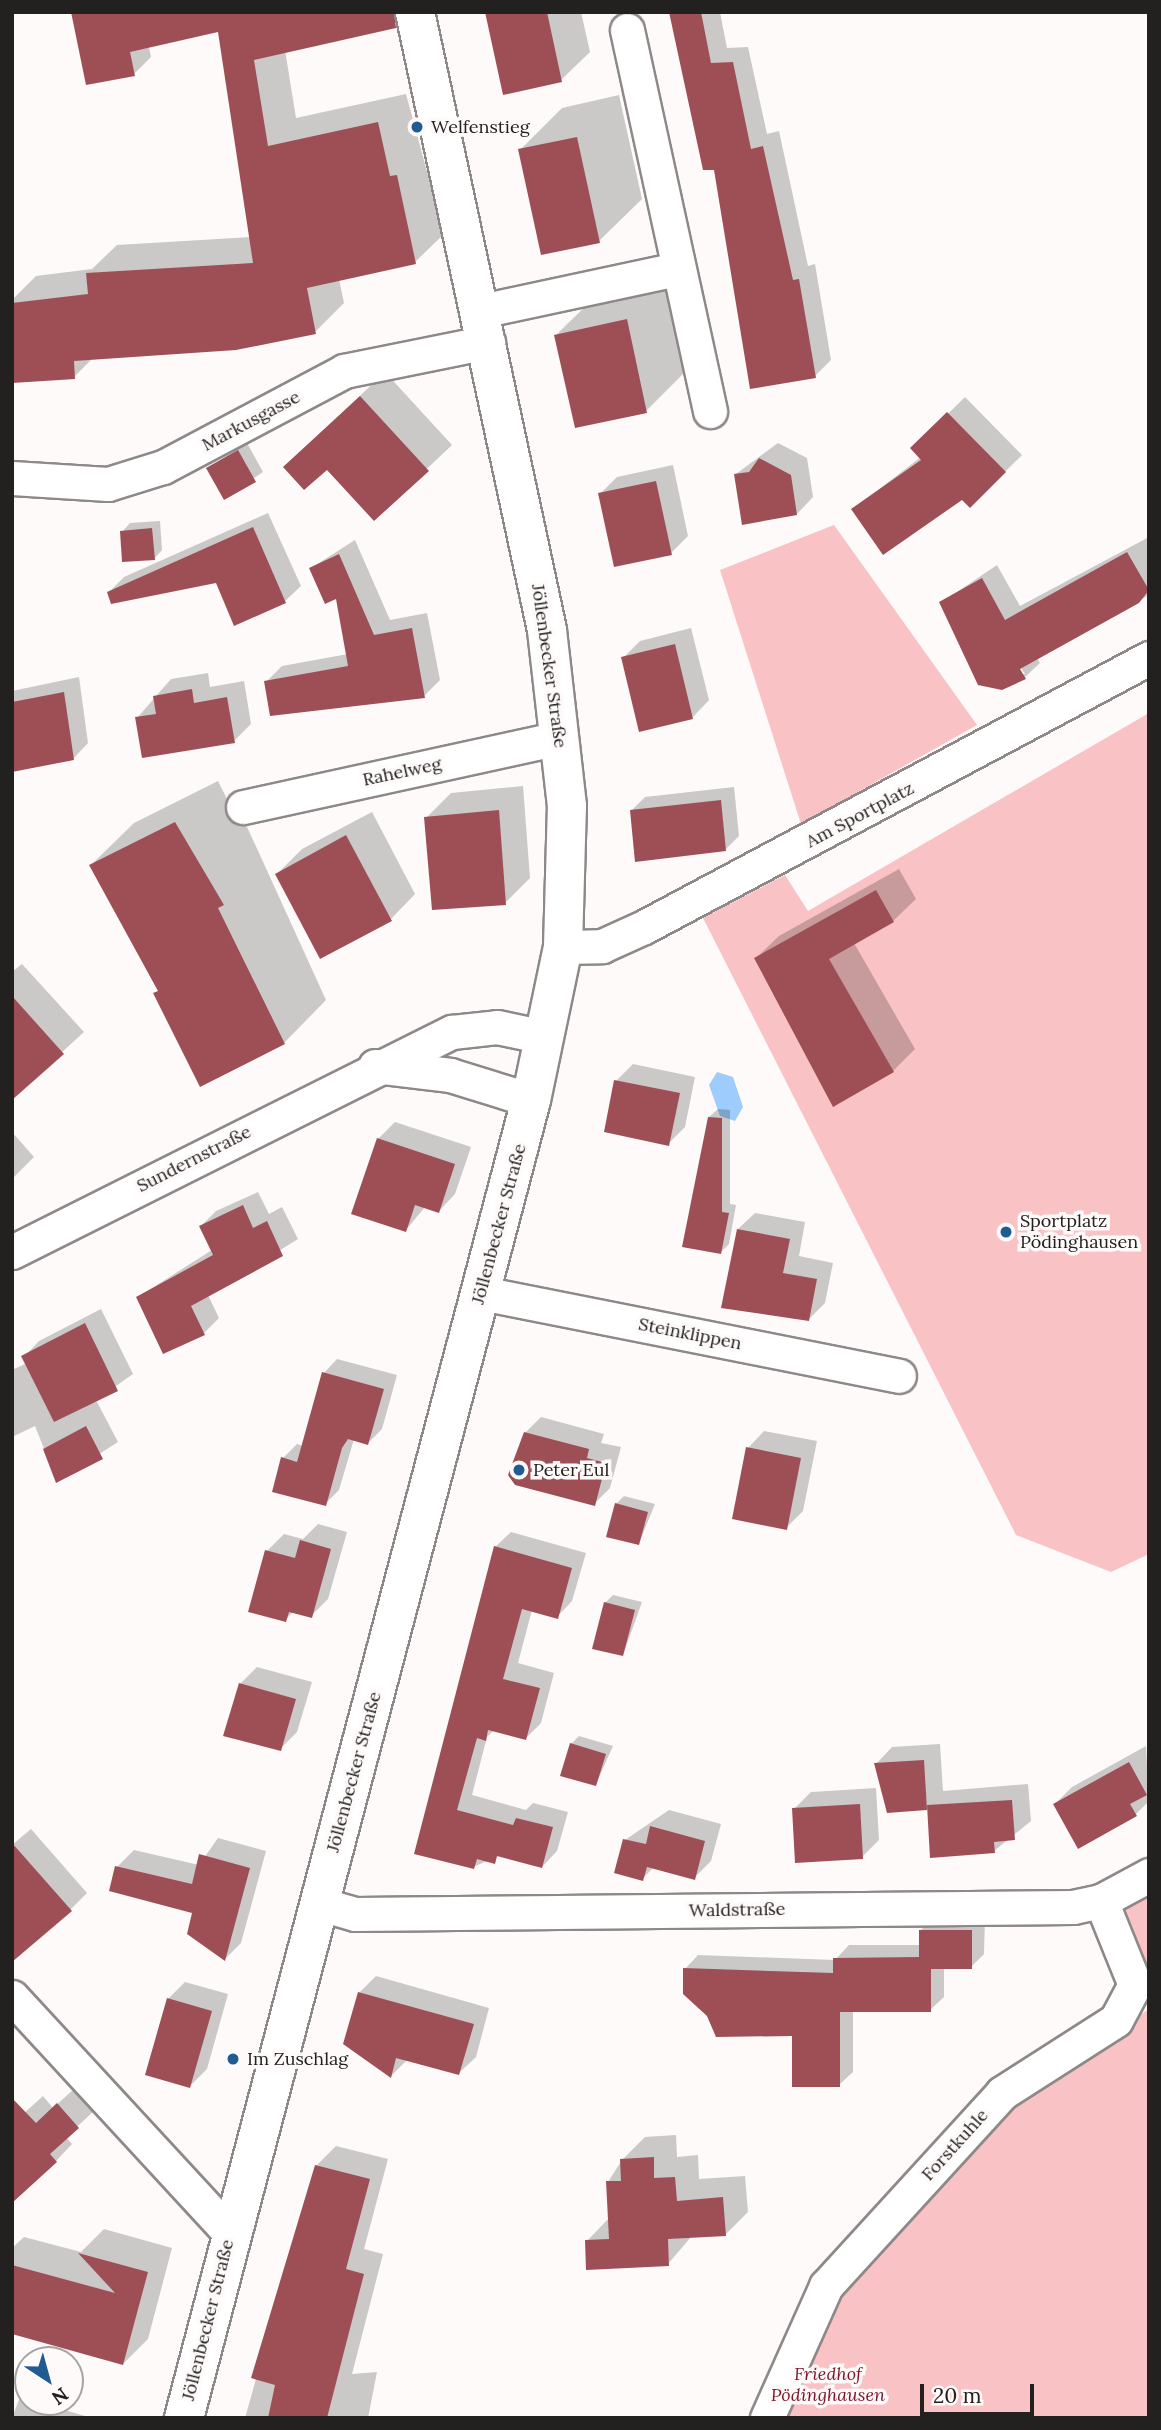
<!DOCTYPE html>
<meta charset="utf-8">
<style>
body{margin:0}
#map{position:relative;width:1161px;height:2430px;overflow:hidden;background:#fefafa;font-family:Lora,serif}
div>[style]{position:absolute}
.green>*{inset:0;background:#f9c2c4}
.water>*{inset:0;background:#9eccfc}
.shadow>*{inset:0;background:#0003}
.building>*{inset:0;background:#9e4f56}
.roads{filter:drop-shadow(2px 0 #8f8888) drop-shadow(-2px 0 #8f8888) drop-shadow(0 2px #8f8888) drop-shadow(0 -2px #8f8888)}
.minor>*{height:33px;margin:-16.5px;padding:0 16.5px;transform-origin:16.5px;border-radius:16.5px;background:#fff}
.secondary>*{height:38px;margin:-19px;padding:0 19px;transform-origin:19px;border-radius:19px;background:#fff}
.dots>*{width:19px;height:19px;translate:-50% -50%;box-sizing:border-box;border:4px solid #fefafa;border-radius:50%}
span{translate:-50% -50%;white-space:nowrap;text-align:center;line-height:1.15;-webkit-text-stroke:7px #fefafa;paint-order:stroke}
.poi-label{font-size:18px;color:#232020}
.left{translate:0 -50%;text-align:left}
.street-label{font-size:18px;color:#232020}
.park-label{font-size:18px;color:#7b152a;font-style:italic}
.frame{position:absolute;inset:0;border:14px solid #232020;pointer-events:none}
.north{position:absolute;left:14px;top:2346px;width:70px;height:70px;box-sizing:border-box;background:#fefafa;border:2px solid #a6a3a3;border-radius:50%;rotate:144deg;font-size:19px;font-weight:700;line-height:28px;text-align:center;color:#232020}
.north::after{content:'';display:block;margin:auto;width:24px;height:32px;background:#205b92;clip-path:polygon(50% 0,100% 100%,50% 72%,0 100%)}
.scale{position:absolute;left:920px;top:2384px;width:114px;height:32px;box-sizing:border-box;border:4px solid #232020;border-top:0;padding-left:9px;font-size:21px;line-height:24px;white-space:nowrap;color:#232020;-webkit-text-stroke:5px #fefafa;paint-order:stroke}
</style>
<div id="map">
<div class="green">
<div style="clip-path:polygon(834px 525px,977px 725px,801px 824px,720px 570px)"></div>
<div style="clip-path:polygon(1149px 713px,1149px 1554px,1111px 1572px,1016px 1535px,703px 918px,785px 875px,808px 911px)"></div>
<div style="clip-path:polygon(1149px 1891px,1149px 1977px,1123px 1905px)"></div>
<div style="clip-path:polygon(1149px 2009px,1149px 2418px,779px 2418px,831px 2303px,1008px 2105px)"></div>
</div>
<div class="water">
<div style="clip-path:polygon(717px 1072px,733px 1077px,743px 1107px,735px 1121px,720px 1116px,709px 1085px)"></div>
</div>
<div class="shadow">
<div style="clip-path:polygon(169px 12px,285px 50px,296px 118px,406px 94px,444px 234px,415px 262px,339px 279px,344px 303px,315px 332px,93px 358px,74px 377px,12px 381px,12px 300px,36px 276px,92px 269px,117px 245px,251px 237px,220px 30px)"></div>
<div style="clip-path:polygon(485px 12px,581px 12px,590px 52px,561px 80px)"></div>
<div style="clip-path:polygon(674px 12px,720px 12px,727px 48px,748px 47px,767px 134px,779px 131px,808px 266px,815px 264px,831px 360px,815px 376px,715px 168px)"></div>
<div style="clip-path:polygon(143px 18px,151px 57px,134px 74px,79px 43px)"></div>
<div style="clip-path:polygon(619px 95px,642px 199px,599px 241px,520px 150px,562px 108px)"></div>
<div style="clip-path:polygon(669px 278px,688px 369px,646px 411px,556px 335px,599px 293px)"></div>
<div style="clip-path:polygon(385px 372px,452px 445px,374px 519px,327px 467px,285px 467px)"></div>
<div style="clip-path:polygon(965px 397px,1022px 455px,970px 506px,962px 498px,853px 509px,921px 457px,913px 448px)"></div>
<div style="clip-path:polygon(247px 443px,263px 472px,225px 497px,208px 468px)"></div>
<div style="clip-path:polygon(778px 443px,807px 458px,813px 497px,797px 514px,736px 474px)"></div>
<div style="clip-path:polygon(673px 465px,688px 536px,671px 553px,600px 494px,617px 477px)"></div>
<div style="clip-path:polygon(268px 513px,301px 586px,285px 601px,235px 623px,217px 581px,109px 592px,124px 577px)"></div>
<div style="clip-path:polygon(160px 521px,162px 550px,154px 559px,122px 532px,130px 523px)"></div>
<div style="clip-path:polygon(evenodd,1149px 537px,1149px 595px,1037px 658px,1040px 663px,1025px 677px,1002px 688px,942px 602px,997px 565px,1020px 606px,1149px 537px,1016px 661px,1025px 674px,1021px 674px,1016px 661px)"></div>
<div style="clip-path:polygon(355px 540px,390px 620px,427px 613px,440px 680px,424px 696px,266px 682px,282px 666px,348px 654px,337px 597px,311px 568px)"></div>
<div style="clip-path:polygon(691px 628px,709px 700px,693px 717px,640px 729px,623px 658px,640px 641px)"></div>
<div style="clip-path:polygon(208px 673px,210px 687px,244px 681px,251px 724px,234px 741px,137px 718px,171px 679px)"></div>
<div style="clip-path:polygon(79px 677px,88px 743px,73px 759px,12px 771px,12px 691px)"></div>
<div style="clip-path:polygon(218px 781px,238px 821px,243px 818px,326px 1000px,284px 1043px,160px 990px,91px 865px,134px 823px)"></div>
<div style="clip-path:polygon(523px 786px,530px 878px,505px 903px,426px 818px,451px 793px)"></div>
<div style="clip-path:polygon(734px 787px,739px 836px,725px 850px,631px 811px,645px 797px)"></div>
<div style="clip-path:polygon(372px 812px,415px 894px,391px 919px,277px 874px,302px 849px)"></div>
<div style="clip-path:polygon(899px 869px,916px 899px,893px 921px,854px 943px,915px 1049px,893px 1071px,756px 958px,779px 936px)"></div>
<div style="clip-path:polygon(22px 964px,84px 1032px,12px 1098px,12px 972px)"></div>
<div style="clip-path:polygon(633px 1064px,695px 1077px,685px 1127px,668px 1144px,616px 1081px)"></div>
<div style="clip-path:polygon(718px 1109px,730px 1110px,730px 1204px,736px 1205px,729px 1244px,721px 1252px,709px 1117px)"></div>
<div style="clip-path:polygon(395px 1122px,471px 1147px,455px 1194px,439px 1211px,425px 1207px,406px 1230px,378px 1139px)"></div>
<div style="clip-path:polygon(12px 1132px,34px 1157px,12px 1179px)"></div>
<div style="clip-path:polygon(258px 1192px,269px 1214px,282px 1207px,298px 1239px,208px 1295px,219px 1318px,204px 1333px,138px 1297px,212px 1250px,201px 1226px,216px 1211px)"></div>
<div style="clip-path:polygon(755px 1213px,805px 1222px,799px 1256px,833px 1263px,825px 1303px,808px 1320px,738px 1229px)"></div>
<div style="clip-path:polygon(101px 1309px,133px 1374px,96px 1400px,118px 1442px,57px 1481px,35px 1426px,12px 1437px,12px 1370px,27px 1363px,24px 1357px,39px 1341px)"></div>
<div style="clip-path:polygon(337px 1359px,397px 1375px,382px 1429px,368px 1443px,354px 1439px,339px 1490px,325px 1504px,283px 1458px,297px 1444px,303px 1446px,324px 1373px)"></div>
<div style="clip-path:polygon(541px 1417px,604px 1434px,601px 1443px,621px 1447px,610px 1488px,594px 1504px,525px 1433px)"></div>
<div style="clip-path:polygon(764px 1431px,817px 1441px,803px 1511px,786px 1528px,748px 1448px)"></div>
<div style="clip-path:polygon(624px 1496px,655px 1504px,639px 1543px,616px 1504px)"></div>
<div style="clip-path:polygon(318px 1524px,347px 1532px,328px 1599px,311px 1616px,294px 1611px,285px 1620px,267px 1551px,284px 1534px,303px 1539px)"></div>
<div style="clip-path:polygon(511px 1532px,586px 1553px,572px 1601px,557px 1617px,532px 1610px,518px 1663px,554px 1673px,541px 1723px,526px 1738px,494px 1730px,487px 1737px,472px 1795px,526px 1810px,533px 1803px,568px 1812px,557px 1851px,542px 1867px,501px 1855px,473px 1867px,416px 1853px,495px 1547px)"></div>
<div style="clip-path:polygon(613px 1595px,642px 1602px,623px 1655px,605px 1603px)"></div>
<div style="clip-path:polygon(257px 1667px,312px 1682px,297px 1732px,280px 1749px,240px 1684px)"></div>
<div style="clip-path:polygon(579px 1736px,613px 1746px,596px 1784px,571px 1744px)"></div>
<div style="clip-path:polygon(940px 1744px,943px 1791px,1028px 1784px,1031px 1821px,994px 1851px,926px 1808px,876px 1764px,892px 1747px)"></div>
<div style="clip-path:polygon(1146px 1746px,1149px 1801px,1136px 1814px,1055px 1804px,1072px 1787px)"></div>
<div style="clip-path:polygon(876px 1788px,879px 1840px,862px 1857px,794px 1809px,811px 1792px)"></div>
<div style="clip-path:polygon(669px 1810px,721px 1824px,711px 1861px,694px 1878px,654px 1867px,642px 1879px,625px 1840px)"></div>
<div style="clip-path:polygon(31px 1829px,87px 1893px,70px 1910px,12px 1845px)"></div>
<div style="clip-path:polygon(218px 1838px,266px 1851px,241px 1943px,225px 1959px,194px 1912px,117px 1867px,134px 1850px,199px 1865px)"></div>
<div style="clip-path:polygon(935px 1917px,985px 1917px,984px 1954px,971px 1967px,944px 1967px,944px 1997px,930px 2010px,853px 2010px,853px 2072px,839px 2085px,794px 2034px,685px 1969px,698px 1955px,835px 1960px,849px 1945px,921px 1945px,921px 1930px)"></div>
<div style="clip-path:polygon(376px 1976px,489px 2008px,476px 2057px,459px 2073px,408px 2059px,391px 2076px,359px 1993px)"></div>
<div style="clip-path:polygon(185px 1982px,228px 1994px,207px 2069px,190px 2086px,168px 1999px)"></div>
<div style="clip-path:polygon(75px 2088px,95px 2110px,66px 2137px,72px 2144px,56px 2161px,12px 2124px,43px 2096px,53px 2108px)"></div>
<div style="clip-path:polygon(676px 2135px,677px 2157px,698px 2155px,699px 2179px,745px 2176px,748px 2212px,725px 2235px,691px 2237px,668px 2264px,587px 2241px,610px 2217px,608px 2182px,622px 2160px,645px 2137px)"></div>
<div style="clip-path:polygon(336px 2146px,388px 2159px,364px 2249px,383px 2254px,352px 2374px,377px 2372px,368px 2418px,245px 2418px,316px 2166px)"></div>
<div style="clip-path:polygon(104px 2229px,172px 2248px,148px 2339px,123px 2364px,12px 2333px,12px 2248px,24px 2237px,81px 2252px)"></div>
<div style="clip-path:polygon(20px 2397px,85px 2416px,84px 2418px,12px 2418px)"></div>
</div>
<div class="building">
<div style="clip-path:polygon(71px 12px,394px 12px,396px 28px,254px 60px,268px 146px,378px 122px,390px 176px,397px 175px,416px 264px,307px 288px,316px 334px,236px 350px,74px 361px,75px 379px,12px 383px,12px 303px,88px 294px,86px 273px,253px 263px,218px 32px,130px 52px,135px 76px,86px 85px)"></div>
<div style="clip-path:polygon(485px 12px,547px 12px,562px 82px,503px 95px)"></div>
<div style="clip-path:polygon(669px 12px,701px 12px,711px 63px,733px 62px,751px 149px,763px 146px,793px 280px,799px 279px,816px 378px,750px 389px,714px 170px,703px 170px)"></div>
<div style="clip-path:polygon(577px 137px,600px 243px,541px 255px,518px 149px)"></div>
<div style="clip-path:polygon(627px 319px,647px 413px,575px 428px,554px 335px)"></div>
<div style="clip-path:polygon(360px 396px,429px 471px,374px 521px,327px 470px,304px 490px,283px 467px)"></div>
<div style="clip-path:polygon(947px 412px,1006px 472px,970px 508px,962px 500px,883px 555px,851px 509px,921px 460px,910px 448px)"></div>
<div style="clip-path:polygon(238px 450px,256px 482px,224px 500px,206px 468px)"></div>
<div style="clip-path:polygon(759px 458px,791px 475px,797px 515px,742px 525px,734px 474px,749px 472px)"></div>
<div style="clip-path:polygon(656px 481px,672px 555px,614px 567px,598px 493px)"></div>
<div style="clip-path:polygon(253px 527px,286px 603px,234px 626px,216px 583px,111px 604px,107px 592px)"></div>
<div style="clip-path:polygon(152px 528px,155px 560px,122px 562px,120px 531px)"></div>
<div style="clip-path:polygon(1127px 552px,1149px 590px,1139px 603px,1020px 669px,1026px 679px,1002px 690px,978px 685px,939px 602px,982px 578px,1005px 620px)"></div>
<div style="clip-path:polygon(339px 554px,374px 635px,412px 628px,425px 698px,270px 716px,264px 681px,348px 666px,336px 599px,325px 604px,309px 568px)"></div>
<div style="clip-path:polygon(675px 644px,693px 719px,639px 732px,621px 657px)"></div>
<div style="clip-path:polygon(192px 689px,194px 703px,227px 697px,235px 743px,142px 758px,135px 717px,156px 714px,153px 696px)"></div>
<div style="clip-path:polygon(64px 692px,74px 760px,12px 772px,12px 702px)"></div>
<div style="clip-path:polygon(721px 800px,726px 851px,635px 862px,630px 810px)"></div>
<div style="clip-path:polygon(499px 810px,506px 905px,432px 910px,424px 817px)"></div>
<div style="clip-path:polygon(175px 822px,224px 905px,218px 908px,285px 1044px,200px 1087px,153px 993px,158px 991px,89px 865px)"></div>
<div style="clip-path:polygon(346px 835px,392px 921px,320px 959px,275px 874px)"></div>
<div style="clip-path:polygon(876px 890px,894px 922px,829px 959px,894px 1072px,833px 1107px,754px 958px)"></div>
<div style="clip-path:polygon(12px 996px,64px 1054px,12px 1100px)"></div>
<div style="clip-path:polygon(614px 1080px,680px 1093px,669px 1146px,604px 1132px)"></div>
<div style="clip-path:polygon(708px 1117px,722px 1118px,722px 1212px,729px 1213px,721px 1254px,682px 1247px)"></div>
<div style="clip-path:polygon(377px 1138px,455px 1164px,439px 1213px,415px 1205px,406px 1232px,351px 1214px)"></div>
<div style="clip-path:polygon(243px 1205px,253px 1228px,267px 1221px,283px 1256px,191px 1306px,205px 1335px,163px 1354px,136px 1297px,213px 1255px,199px 1226px)"></div>
<div style="clip-path:polygon(737px 1229px,790px 1239px,783px 1273px,817px 1279px,809px 1321px,721px 1308px)"></div>
<div style="clip-path:polygon(85px 1323px,118px 1391px,54px 1422px,21px 1356px)"></div>
<div style="clip-path:polygon(322px 1372px,384px 1389px,368px 1445px,348px 1439px,342px 1448px,326px 1506px,272px 1492px,281px 1457px,297px 1462px)"></div>
<div style="clip-path:polygon(86px 1426px,103px 1459px,56px 1483px,43px 1449px)"></div>
<div style="clip-path:polygon(524px 1432px,589px 1449px,587px 1458px,606px 1463px,595px 1506px,515px 1485px,508px 1475px)"></div>
<div style="clip-path:polygon(746px 1447px,801px 1458px,787px 1530px,732px 1519px)"></div>
<div style="clip-path:polygon(615px 1503px,648px 1512px,639px 1545px,606px 1537px)"></div>
<div style="clip-path:polygon(300px 1540px,331px 1549px,312px 1618px,289px 1612px,286px 1622px,248px 1612px,265px 1550px,295px 1558px)"></div>
<div style="clip-path:polygon(494px 1546px,572px 1568px,558px 1619px,522px 1609px,503px 1679px,540px 1688px,526px 1740px,488px 1730px,486px 1741px,477px 1738px,457px 1810px,513px 1825px,516px 1818px,553px 1827px,542px 1868px,497px 1856px,495px 1864px,477px 1859px,474px 1869px,414px 1854px)"></div>
<div style="clip-path:polygon(604px 1602px,635px 1610px,623px 1656px,592px 1649px)"></div>
<div style="clip-path:polygon(239px 1683px,296px 1699px,281px 1751px,223px 1736px)"></div>
<div style="clip-path:polygon(570px 1743px,606px 1754px,596px 1786px,560px 1776px)"></div>
<div style="clip-path:polygon(924px 1760px,927px 1810px,887px 1813px,874px 1763px)"></div>
<div style="clip-path:polygon(1129px 1762px,1147px 1795px,1130px 1804px,1137px 1816px,1078px 1849px,1053px 1804px)"></div>
<div style="clip-path:polygon(1012px 1800px,1015px 1840px,994px 1842px,995px 1853px,930px 1858px,927px 1805px)"></div>
<div style="clip-path:polygon(860px 1804px,863px 1859px,795px 1863px,792px 1808px)"></div>
<div style="clip-path:polygon(650px 1826px,705px 1841px,695px 1880px,647px 1867px,643px 1881px,614px 1873px,623px 1839px,646px 1844px)"></div>
<div style="clip-path:polygon(12px 1843px,72px 1911px,12px 1962px)"></div>
<div style="clip-path:polygon(199px 1854px,250px 1868px,225px 1961px,187px 1934px,192px 1913px,109px 1891px,115px 1866px,192px 1884px)"></div>
<div style="clip-path:polygon(919px 1930px,972px 1930px,972px 1969px,931px 1969px,931px 2012px,840px 2012px,840px 2087px,792px 2087px,792px 2036px,716px 2037px,707px 2016px,683px 1994px,683px 1968px,833px 1973px,833px 1958px,919px 1957px)"></div>
<div style="clip-path:polygon(358px 1992px,474px 2024px,459px 2075px,396px 2058px,391px 2078px,343px 2044px)"></div>
<div style="clip-path:polygon(167px 1998px,212px 2011px,190px 2088px,145px 2075px)"></div>
<div style="clip-path:polygon(12px 2098px,36px 2123px,57px 2103px,79px 2128px,50px 2154px,57px 2162px,12px 2203px)"></div>
<div style="clip-path:polygon(654px 2157px,654px 2178px,675px 2177px,677px 2201px,723px 2197px,726px 2236px,668px 2239px,669px 2266px,586px 2270px,585px 2240px,609px 2239px,606px 2181px,621px 2181px,620px 2159px)"></div>
<div style="clip-path:polygon(315px 2165px,370px 2179px,346px 2269px,364px 2274px,327px 2418px,268px 2418px,275px 2385px,251px 2378px)"></div>
<div style="clip-path:polygon(78px 2253px,148px 2272px,123px 2365px,12px 2334px,12px 2265px,115px 2293px)"></div>
</div>
<div class="roads">
<div class="minor">
<div style="left:627px;top:30px;width:390px;rotate:77.7deg"></div>
<div style="left:481px;top:311px;width:200px;rotate:-12.1deg"></div>
<div style="left:12px;top:478px;width:96px;rotate:3.6deg"></div>
<div style="left:108px;top:484px;width:58px;rotate:-17.2deg"></div>
<div style="left:163px;top:467px;width:205px;rotate:-27.9deg"></div>
<div style="left:344px;top:371px;width:147px;rotate:-11.4deg"></div>
<div style="left:243px;top:807px;width:324px;rotate:-12.3deg"></div>
<div style="left:563px;top:947px;width:39px;rotate:-1deg"></div>
<div style="left:602px;top:946px;width:46px;rotate:-24.3deg"></div>
<div style="left:644px;top:927px;width:572px;rotate:-28.04deg"></div>
<div style="left:375px;top:1066px;width:76px;rotate:6.8deg"></div>
<div style="left:450px;top:1075px;width:85px;rotate:17.2deg"></div>
<div style="left:12px;top:1252px;width:492px;rotate:-26.6deg"></div>
<div style="left:452px;top:1032px;width:45px;rotate:-6.3deg"></div>
<div style="left:497px;top:1027px;width:48px;rotate:12deg"></div>
<div style="left:481px;top:1293px;width:426px;rotate:11.2deg"></div>
<div style="left:320px;top:1904px;width:36px;rotate:16deg"></div>
<div style="left:355px;top:1914px;width:718px;rotate:-0.56deg"></div>
<div style="left:1073px;top:1907px;width:29px;rotate:-12deg"></div>
<div style="left:1101px;top:1901px;width:55px;rotate:-28.4deg"></div>
<div style="left:12px;top:1997px;width:321px;rotate:47.3deg"></div>
<div style="left:767px;top:2418px;width:145px;rotate:-65.9deg"></div>
<div style="left:826px;top:2286px;width:261px;rotate:-47.6deg"></div>
<div style="left:1002px;top:2093px;width:135px;rotate:-32.6deg"></div>
<div style="left:1116px;top:2020px;width:40px;rotate:-62deg"></div>
<div style="left:1135px;top:1985px;width:91px;rotate:-112deg"></div>
</div>
<div class="secondary">
<div style="left:184px;top:2418px;width:1363px;rotate:-75.25deg"></div>
<div style="left:531px;top:1100px;width:156px;rotate:-78.2deg"></div>
<div style="left:563px;top:947px;width:141px;rotate:-88.4deg"></div>
<div style="left:567px;top:806px;width:177px;rotate:-96.5deg"></div>
<div style="left:547px;top:630px;width:632px;rotate:-102.06deg"></div>
</div>
</div>
<div class="dots">
<div style="left:417px;top:127px;background:#205b92"></div>
<div style="left:1006px;top:1232px;background:#205b92"></div>
<div style="left:519px;top:1470px;background:#205b92"></div>
<div style="left:233px;top:2059px;background:#205b92"></div>
</div>
<div class="poi-label">
<span class="left" style="left:431px;top:127px">Welfenstieg</span>
<span class="left" style="left:1020px;top:1232px">Sportplatz<br>Pödinghausen</span>
<span class="left" style="left:533px;top:1470px">Peter Eul</span>
<span class="left" style="left:247px;top:2059px">Im Zuschlag</span>
</div>
<div class="street-label">
<span style="left:251px;top:421px;rotate:-28deg">Markusgasse</span>
<span style="left:549px;top:666px;rotate:82deg">Jöllenbecker Straße</span>
<span style="left:402px;top:772px;rotate:-12deg">Rahelweg</span>
<span style="left:860px;top:815px;rotate:-28deg">Am Sportplatz</span>
<span style="left:194px;top:1159px;rotate:-27deg">Sundernstraße</span>
<span style="left:499px;top:1224px;rotate:-75deg">Jöllenbecker Straße</span>
<span style="left:690px;top:1334px;rotate:11deg">Steinklippen</span>
<span style="left:354px;top:1772px;rotate:-75deg">Jöllenbecker Straße</span>
<span style="left:737px;top:1910px;rotate:-1deg">Waldstraße</span>
<span style="left:955px;top:2145px;rotate:-48deg">Forstkuhle</span>
<span style="left:208px;top:2320px;rotate:-76deg">Jöllenbecker Straße</span>
</div>
<div class="park-label">
<span style="left:828px;top:2385px">Friedhof<br>Pödinghausen</span>
</div>
<div class="frame"></div>
<div class="north">N</div>
<div class="scale">20 m</div>
</div>
